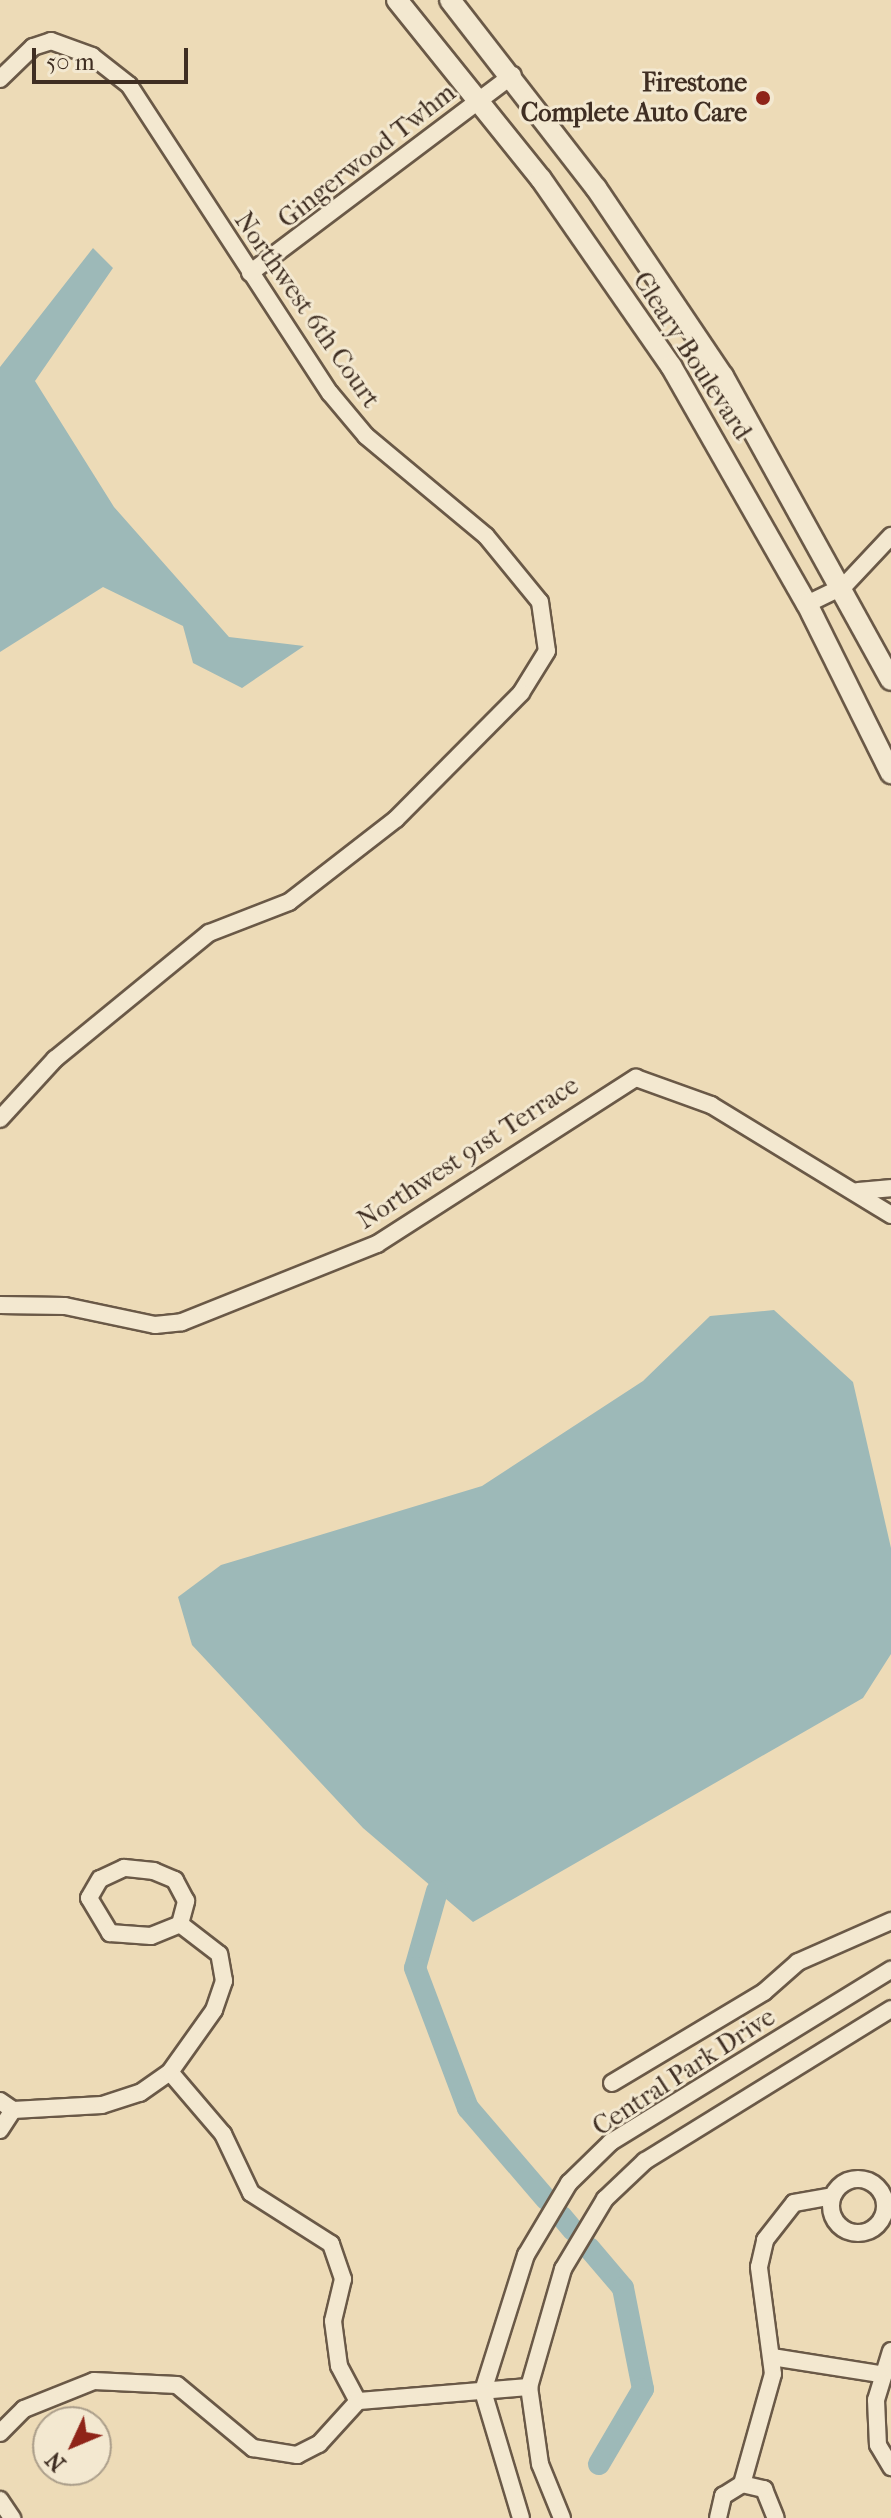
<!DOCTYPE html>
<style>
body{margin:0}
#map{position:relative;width:891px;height:2518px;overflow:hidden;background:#eddbb7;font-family:"IM FELL French Canon",serif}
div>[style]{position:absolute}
.water>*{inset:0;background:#9db9b8}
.canal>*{height:22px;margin:-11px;padding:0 11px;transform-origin:11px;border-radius:11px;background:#9db9b8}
.roads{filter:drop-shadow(2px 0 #6a5947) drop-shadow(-2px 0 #6a5947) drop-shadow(0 2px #6a5947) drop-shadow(0 -2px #6a5947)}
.minor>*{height:16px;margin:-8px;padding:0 8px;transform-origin:8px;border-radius:8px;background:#f3e8d0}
.minor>.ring{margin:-8px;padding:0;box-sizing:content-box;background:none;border:16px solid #f3e8d0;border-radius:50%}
.tertiary>*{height:20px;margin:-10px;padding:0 10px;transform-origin:10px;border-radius:10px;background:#f3e8d0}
.dots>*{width:22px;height:22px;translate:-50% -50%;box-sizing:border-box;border:4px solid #f3e8d0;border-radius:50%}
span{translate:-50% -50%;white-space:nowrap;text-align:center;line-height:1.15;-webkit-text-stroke:6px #f3e8d0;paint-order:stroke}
.poi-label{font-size:26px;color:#3f2e22;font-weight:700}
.right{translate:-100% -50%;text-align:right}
.street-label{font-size:26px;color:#3f2e22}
.north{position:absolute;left:32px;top:2406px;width:80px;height:80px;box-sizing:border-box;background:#f3e8d0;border:2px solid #ab9e8a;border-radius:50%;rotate:226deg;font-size:22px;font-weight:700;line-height:32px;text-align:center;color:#3f2e22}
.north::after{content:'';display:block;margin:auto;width:28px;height:36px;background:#8f2418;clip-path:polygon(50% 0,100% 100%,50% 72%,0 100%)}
.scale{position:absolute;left:32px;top:48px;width:156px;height:36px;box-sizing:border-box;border:4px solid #3f2e22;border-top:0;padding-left:10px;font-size:24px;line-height:28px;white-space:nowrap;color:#3f2e22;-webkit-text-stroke:6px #f3e8d0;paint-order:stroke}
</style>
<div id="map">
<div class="water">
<div style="clip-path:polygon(93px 248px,113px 268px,35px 381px,114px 507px,229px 637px,304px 646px,242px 688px,193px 663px,183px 626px,103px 587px,0 652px,0 367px)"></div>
<div style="clip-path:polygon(774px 1310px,853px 1382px,891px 1548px,891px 1654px,863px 1698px,473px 1922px,363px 1828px,192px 1645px,178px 1597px,221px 1565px,482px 1486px,643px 1381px,710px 1316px)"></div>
</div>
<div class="canal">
<div style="left:437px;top:1891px;width:80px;rotate:105.9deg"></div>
<div style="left:415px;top:1968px;width:150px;rotate:69.3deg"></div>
<div style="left:468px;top:2108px;width:120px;rotate:49.4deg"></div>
<div style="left:562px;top:2217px;width:17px;rotate:50deg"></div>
<div style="left:589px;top:2248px;width:52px;rotate:49.6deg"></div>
<div style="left:623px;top:2288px;width:103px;rotate:78.8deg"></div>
<div style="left:643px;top:2389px;width:87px;rotate:120.4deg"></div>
</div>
<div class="roads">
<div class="minor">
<div style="left:0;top:79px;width:46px;rotate:-44.1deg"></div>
<div style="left:33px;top:47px;width:19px;rotate:-18deg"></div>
<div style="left:51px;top:41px;width:44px;rotate:20.1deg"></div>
<div style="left:92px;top:56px;width:47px;rotate:38.1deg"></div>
<div style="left:129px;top:85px;width:368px;rotate:56.9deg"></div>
<div style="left:330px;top:393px;width:56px;rotate:50.1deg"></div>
<div style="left:366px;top:436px;width:156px;rotate:39.8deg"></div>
<div style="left:486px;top:536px;width:85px;rotate:50.7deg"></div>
<div style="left:540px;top:602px;width:49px;rotate:81.9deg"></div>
<div style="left:547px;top:651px;width:49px;rotate:121.8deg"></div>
<div style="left:521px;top:693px;width:177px;rotate:134.8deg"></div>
<div style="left:396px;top:819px;width:135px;rotate:142.2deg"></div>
<div style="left:289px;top:902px;width:86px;rotate:158.8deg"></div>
<div style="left:209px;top:933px;width:199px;rotate:140.7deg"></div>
<div style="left:55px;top:1059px;width:81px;rotate:132.5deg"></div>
<div style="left:250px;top:273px;width:329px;rotate:-37deg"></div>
<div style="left:807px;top:604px;width:41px;rotate:-25.9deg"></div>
<div style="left:844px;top:586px;width:69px;rotate:-46.8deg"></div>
<div style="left:858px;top:1191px;width:33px;rotate:-5deg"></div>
<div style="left:0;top:1305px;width:65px;rotate:0.9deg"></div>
<div style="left:65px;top:1306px;width:92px;rotate:11.9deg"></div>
<div style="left:155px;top:1325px;width:27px;rotate:-6deg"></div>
<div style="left:182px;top:1322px;width:210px;rotate:-21.8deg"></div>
<div style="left:377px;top:1244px;width:308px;rotate:-32.7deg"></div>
<div style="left:636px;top:1078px;width:80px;rotate:19.8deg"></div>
<div style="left:711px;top:1105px;width:211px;rotate:31.4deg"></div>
<div style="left:170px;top:2072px;width:82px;rotate:49.5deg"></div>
<div style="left:223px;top:2134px;width:65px;rotate:64.6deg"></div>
<div style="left:251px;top:2193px;width:95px;rotate:32.5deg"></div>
<div style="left:331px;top:2244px;width:37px;rotate:71deg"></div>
<div style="left:343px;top:2279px;width:43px;rotate:103.4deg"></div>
<div style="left:333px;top:2321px;width:45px;rotate:82.4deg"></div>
<div style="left:339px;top:2366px;width:40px;rotate:62deg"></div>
<div style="left:612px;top:2083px;width:177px;rotate:-30.9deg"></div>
<div style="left:764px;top:1992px;width:45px;rotate:-41.4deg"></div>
<div style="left:798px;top:1962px;width:102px;rotate:-23.8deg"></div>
<div style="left:0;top:2101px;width:16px;rotate:35deg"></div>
<div style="left:13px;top:2110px;width:89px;rotate:-3.2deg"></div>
<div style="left:102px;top:2105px;width:40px;rotate:-18deg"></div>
<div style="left:140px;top:2093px;width:37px;rotate:-35deg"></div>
<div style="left:170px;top:2072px;width:76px;rotate:-54.6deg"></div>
<div style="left:214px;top:2010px;width:31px;rotate:-71deg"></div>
<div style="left:224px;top:1981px;width:27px;rotate:-100deg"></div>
<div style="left:219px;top:1954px;width:49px;rotate:-142.4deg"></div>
<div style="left:180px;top:1924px;width:24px;rotate:-75deg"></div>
<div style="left:186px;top:1901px;width:24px;rotate:-118deg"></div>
<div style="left:175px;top:1880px;width:23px;rotate:-157deg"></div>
<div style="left:154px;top:1871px;width:30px;rotate:-174deg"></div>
<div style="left:124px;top:1868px;width:26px;rotate:155deg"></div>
<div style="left:100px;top:1879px;width:22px;rotate:120deg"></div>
<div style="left:89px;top:1898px;width:41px;rotate:59deg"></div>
<div style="left:110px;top:1933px;width:41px;rotate:4.2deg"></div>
<div style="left:151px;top:1936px;width:31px;rotate:-22deg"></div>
<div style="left:0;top:2130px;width:24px;rotate:-57deg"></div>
<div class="ring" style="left:831px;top:2179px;width:38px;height:38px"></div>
<div style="left:891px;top:2351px;width:51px;rotate:107deg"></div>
<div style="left:876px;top:2400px;width:45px;rotate:87.5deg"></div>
<div style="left:878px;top:2445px;width:26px;rotate:59deg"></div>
<div style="left:772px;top:2357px;width:108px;rotate:9deg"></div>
<div style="left:358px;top:2401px;width:172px;rotate:-4.7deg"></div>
<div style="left:0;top:2433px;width:34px;rotate:-45deg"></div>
<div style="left:24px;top:2409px;width:75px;rotate:-21.8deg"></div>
<div style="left:94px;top:2381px;width:83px;rotate:2.8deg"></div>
<div style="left:177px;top:2385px;width:99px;rotate:39.7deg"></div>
<div style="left:253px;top:2448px;width:45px;rotate:9deg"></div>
<div style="left:297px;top:2455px;width:25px;rotate:-27deg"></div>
<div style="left:319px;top:2444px;width:58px;rotate:-47.8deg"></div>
<div style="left:742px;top:2484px;width:114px;rotate:-74.3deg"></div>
<div style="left:773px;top:2374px;width:108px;rotate:-97.5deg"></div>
<div style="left:759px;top:2267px;width:28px;rotate:-77deg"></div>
<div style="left:765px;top:2240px;width:47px;rotate:-51.9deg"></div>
<div style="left:794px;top:2203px;width:39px;rotate:-10deg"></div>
<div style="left:0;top:2500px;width:22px;rotate:56deg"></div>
<div style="left:521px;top:2518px;width:133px;rotate:-106.7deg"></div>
<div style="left:483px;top:2391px;width:143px;rotate:-72.5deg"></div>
<div style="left:526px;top:2255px;width:84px;rotate:-59.2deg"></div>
<div style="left:569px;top:2183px;width:59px;rotate:-44.3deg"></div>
<div style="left:611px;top:2142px;width:329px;rotate:-31.6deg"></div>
<div style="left:562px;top:2518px;width:58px;rotate:-112.2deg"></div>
<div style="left:540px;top:2464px;width:78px;rotate:-98.1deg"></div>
<div style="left:529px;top:2387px;width:123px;rotate:-73.9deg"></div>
<div style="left:563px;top:2269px;width:82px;rotate:-59deg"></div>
<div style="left:605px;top:2199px;width:55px;rotate:-43.5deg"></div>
<div style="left:645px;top:2161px;width:289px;rotate:-31.7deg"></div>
<div style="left:718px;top:2518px;width:23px;rotate:-77deg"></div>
<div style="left:723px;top:2496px;width:22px;rotate:-32deg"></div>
<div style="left:742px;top:2484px;width:23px;rotate:13deg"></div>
<div style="left:764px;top:2489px;width:31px;rotate:68deg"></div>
</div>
<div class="tertiary">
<div style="left:397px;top:0;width:230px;rotate:51.2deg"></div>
<div style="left:541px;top:179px;width:228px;rotate:55.2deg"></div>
<div style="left:671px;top:366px;width:274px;rotate:60.3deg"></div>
<div style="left:807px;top:604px;width:189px;rotate:63.6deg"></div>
<div style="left:450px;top:0;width:238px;rotate:52.2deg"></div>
<div style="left:596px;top:188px;width:227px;rotate:56deg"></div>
<div style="left:723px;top:376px;width:347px;rotate:61.1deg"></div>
</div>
</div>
<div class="dots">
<div style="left:763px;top:98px;background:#8f2418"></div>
</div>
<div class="poi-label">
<span class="right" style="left:747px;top:98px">Firestone<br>Complete Auto Care</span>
</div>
<div class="street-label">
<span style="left:367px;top:156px;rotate:-38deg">Gingerwood Twhm</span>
<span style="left:307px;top:310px;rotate:55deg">Northwest 6th Court</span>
<span style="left:692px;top:356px;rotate:57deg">Cleary Boulevard</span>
<span style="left:468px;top:1153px;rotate:-33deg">Northwest 91st Terrace</span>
<span style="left:684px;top:2072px;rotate:-33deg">Central Park Drive</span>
</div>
<div class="north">N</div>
<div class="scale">50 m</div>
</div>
